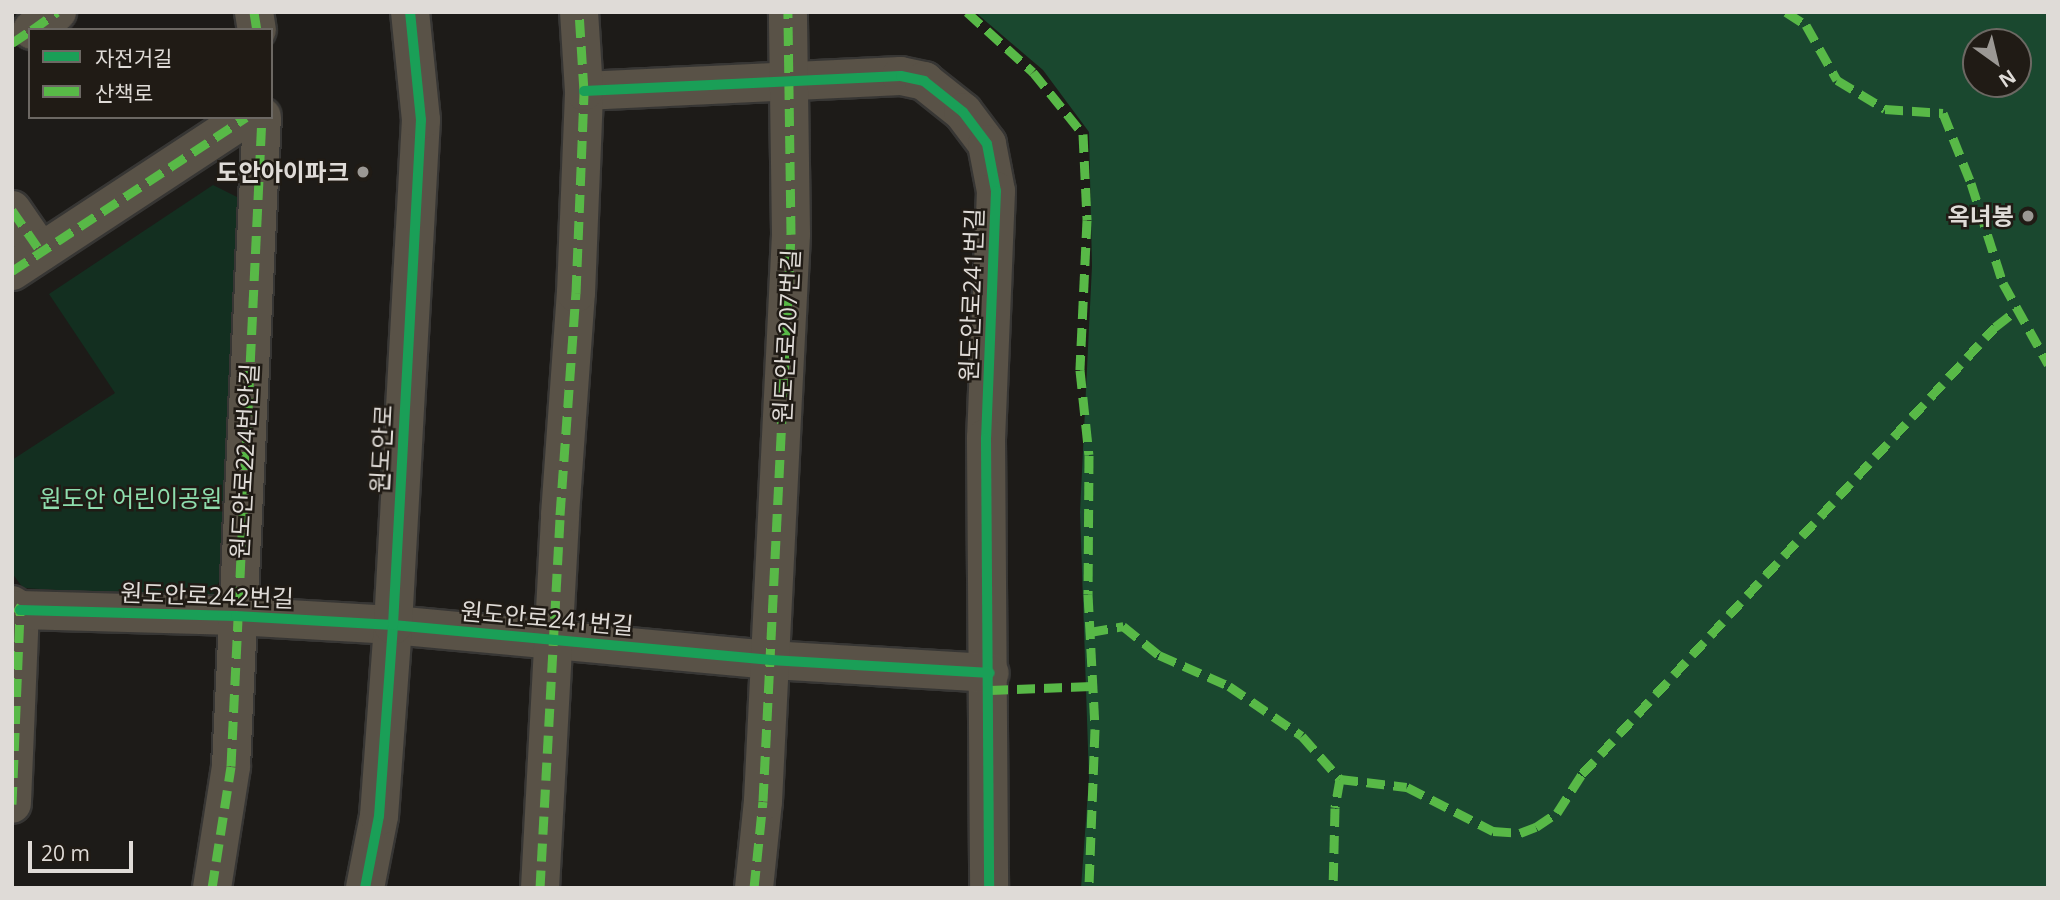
<!DOCTYPE html>
<meta charset="utf-8">
<style>
body{margin:0}
#map{position:relative;width:2060px;height:900px;overflow:hidden;background:#1d1b18;font-family:"Open Sans","Noto Sans KR",sans-serif}
div>[style]{position:absolute}
.green>*{inset:0;background:#132f20}
.forest>*{inset:0;background:#1a482f}
.roads{filter:drop-shadow(2px 0 #373634) drop-shadow(-2px 0 #373634) drop-shadow(0 2px #373634) drop-shadow(0 -2px #373634)}
.minor>*{height:38px;margin:-19px;padding:0 19px;transform-origin:19px;border-radius:19px;background:#595247}
.quiet>*{height:9px;margin-top:-4.5px;transform-origin:0;background:repeating-linear-gradient(90deg,#58b947 0 18px,transparent 0 27px)}
.cycleway>*{height:10px;margin:-5px;padding:0 5px;transform-origin:5px;border-radius:5px;background:#1a9f57}
.dots>*{width:19px;height:19px;translate:-50% -50%;box-sizing:border-box;border:4px solid #201b15;border-radius:50%}
span{translate:-50% -50%;white-space:nowrap;text-align:center;line-height:1.15;-webkit-text-stroke:5px #201b15;paint-order:stroke}
.poi-label{font-size:24px;color:#dfdbd7;font-weight:700}
.right{translate:-100% -50%;text-align:right}
.street-label{font-size:24px;color:#dfdbd7}
.park-label{font-size:24px;color:#8edeae}
.frame{position:absolute;inset:0;border:14px solid #dfdbd7;pointer-events:none}
.legend{position:absolute;left:28px;top:28px;width:245px;height:91px;box-sizing:border-box;background:#201b15;border:2px solid #6c6863;margin:0;padding:9px 12px;list-style:none;font-size:21px;color:#dfdbd7}
.legend li{display:flex;align-items:center;gap:14px;height:35px}
.legend b{width:35px;border:2px solid #6c6863}
.north{position:absolute;left:1962px;top:28px;width:70px;height:70px;box-sizing:border-box;background:#201b15;border:2px solid #6c6863;border-radius:50%;rotate:146deg;font-size:19px;font-weight:700;line-height:28px;text-align:center;color:#dfdbd7}
.north::after{content:'';display:block;margin:auto;width:24px;height:32px;background:#9b9894;clip-path:polygon(50% 0,100% 100%,50% 72%,0 100%)}
.scale{position:absolute;left:28px;top:841px;width:105px;height:32px;box-sizing:border-box;border:4px solid #dfdbd7;border-top:0;padding-left:9px;font-size:21px;line-height:24px;white-space:nowrap;color:#dfdbd7;-webkit-text-stroke:5px #201b15;paint-order:stroke}
</style>
<div id="map">
<div class="green">
<div style="clip-path:polygon(213px 185px,241px 199px,223px 574px,210px 599px,23px 588px,12px 573px,12px 460px,115px 393px,49px 294px)"></div>
</div>
<div class="forest">
<div style="clip-path:polygon(evenodd,975px 12px,2048px 12px,2048px 888px,1081px 888px,1089px 778px,1080px 512px,1092px 266px,1089px 132px,1043px 70px,975px 12px,1976px 42px,2018px 42px,2018px 84px,1976px 84px,1976px 42px)"></div>
</div>
<div class="roads">
<div class="minor">
<div style="left:254px;top:12px;width:18px;rotate:81deg"></div>
<div style="left:32px;top:30px;width:31px;rotate:-36deg"></div>
<div style="left:584px;top:91px;width:317px;rotate:-2.7deg"></div>
<div style="left:901px;top:76px;width:24px;rotate:12deg"></div>
<div style="left:924px;top:81px;width:50px;rotate:38.5deg"></div>
<div style="left:963px;top:112px;width:40px;rotate:53deg"></div>
<div style="left:987px;top:144px;width:48px;rotate:79.2deg"></div>
<div style="left:996px;top:191px;width:247px;rotate:92.3deg"></div>
<div style="left:986px;top:438px;width:450px;rotate:89.6deg"></div>
<div style="left:12px;top:210px;width:51px;rotate:55.4deg"></div>
<div style="left:12px;top:271px;width:280px;rotate:-33.3deg"></div>
<div style="left:12px;top:605px;width:9px;rotate:32deg"></div>
<div style="left:20px;top:610px;width:194px;rotate:92.4deg"></div>
<div style="left:20px;top:610px;width:216px;rotate:1.6deg"></div>
<div style="left:236px;top:616px;width:157px;rotate:3.3deg"></div>
<div style="left:393px;top:625px;width:380px;rotate:5.3deg"></div>
<div style="left:771px;top:660px;width:219px;rotate:3.4deg"></div>
<div style="left:212px;top:888px;width:123px;rotate:-81.1deg"></div>
<div style="left:231px;top:766px;width:650px;rotate:-87.27deg"></div>
<div style="left:365px;top:888px;width:73px;rotate:-79deg"></div>
<div style="left:379px;top:816px;width:192px;rotate:-85.8deg"></div>
<div style="left:393px;top:625px;width:506px;rotate:-86.83deg"></div>
<div style="left:421px;top:120px;width:109px;rotate:-95.8deg"></div>
<div style="left:540px;top:888px;width:374px;rotate:-86.9deg"></div>
<div style="left:560px;top:515px;width:223px;rotate:-85.9deg"></div>
<div style="left:576px;top:293px;width:202px;rotate:-87.7deg"></div>
<div style="left:584px;top:91px;width:79px;rotate:-93.6deg"></div>
<div style="left:754px;top:888px;width:87px;rotate:-84.1deg"></div>
<div style="left:763px;top:801px;width:568px;rotate:-87.17deg"></div>
<div style="left:791px;top:234px;width:222px;rotate:-90.8deg"></div>
</div>
</div>
<div class="quiet">
<div style="left:254px;top:12px;width:18px;rotate:81deg"></div>
<div style="left:967px;top:12px;width:89px;rotate:42.3deg"></div>
<div style="left:1033px;top:72px;width:80px;rotate:51.1deg"></div>
<div style="left:1083px;top:134px;width:86px;rotate:87.3deg"></div>
<div style="left:1087px;top:220px;width:150px;rotate:92.7deg"></div>
<div style="left:1080px;top:370px;width:85px;rotate:84deg"></div>
<div style="left:1089px;top:455px;width:139px;rotate:90.4deg"></div>
<div style="left:1088px;top:594px;width:135px;rotate:87deg"></div>
<div style="left:1095px;top:729px;width:159px;rotate:92.2deg"></div>
<div style="left:1786px;top:12px;width:24px;rotate:33deg"></div>
<div style="left:1806px;top:25px;width:63px;rotate:60.6deg"></div>
<div style="left:1837px;top:80px;width:56px;rotate:31.1deg"></div>
<div style="left:1885px;top:109px;width:58px;rotate:3.9deg"></div>
<div style="left:1943px;top:113px;width:75px;rotate:68.2deg"></div>
<div style="left:1971px;top:183px;width:105px;rotate:72.3deg"></div>
<div style="left:2003px;top:283px;width:93px;rotate:60.9deg"></div>
<div style="left:32px;top:30px;width:31px;rotate:-36deg"></div>
<div style="left:12px;top:43px;width:22px;rotate:-34deg"></div>
<div style="left:12px;top:210px;width:51px;rotate:55.4deg"></div>
<div style="left:12px;top:271px;width:280px;rotate:-33.3deg"></div>
<div style="left:1090px;top:632px;width:34px;rotate:-10deg"></div>
<div style="left:1123px;top:626px;width:46px;rotate:38.9deg"></div>
<div style="left:1159px;top:655px;width:77px;rotate:23.9deg"></div>
<div style="left:1229px;top:686px;width:88px;rotate:34.4deg"></div>
<div style="left:1302px;top:736px;width:57px;rotate:48.5deg"></div>
<div style="left:1340px;top:779px;width:29px;rotate:100deg"></div>
<div style="left:1335px;top:808px;width:80px;rotate:91.4deg"></div>
<div style="left:990px;top:690px;width:102px;rotate:-2.2deg"></div>
<div style="left:1340px;top:779px;width:67px;rotate:6.8deg"></div>
<div style="left:1407px;top:787px;width:97px;rotate:27.1deg"></div>
<div style="left:1493px;top:831px;width:27px;rotate:4deg"></div>
<div style="left:1520px;top:833px;width:17px;rotate:-21deg"></div>
<div style="left:1536px;top:827px;width:25px;rotate:-34deg"></div>
<div style="left:1557px;top:813px;width:46px;rotate:-57.3deg"></div>
<div style="left:1582px;top:774px;width:609px;rotate:-47.26deg"></div>
<div style="left:1995px;top:327px;width:28px;rotate:-38deg"></div>
<div style="left:12px;top:804px;width:194px;rotate:-87.6deg"></div>
<div style="left:20px;top:610px;width:6px;rotate:-149deg"></div>
<div style="left:212px;top:888px;width:123px;rotate:-81.1deg"></div>
<div style="left:231px;top:766px;width:650px;rotate:-87.27deg"></div>
<div style="left:540px;top:888px;width:374px;rotate:-86.9deg"></div>
<div style="left:560px;top:515px;width:223px;rotate:-85.9deg"></div>
<div style="left:576px;top:293px;width:202px;rotate:-87.7deg"></div>
<div style="left:584px;top:91px;width:79px;rotate:-93.6deg"></div>
<div style="left:754px;top:888px;width:87px;rotate:-84.1deg"></div>
<div style="left:763px;top:801px;width:568px;rotate:-87.17deg"></div>
<div style="left:791px;top:234px;width:222px;rotate:-90.8deg"></div>
</div>
<div class="cycleway">
<div style="left:584px;top:91px;width:317px;rotate:-2.7deg"></div>
<div style="left:901px;top:76px;width:24px;rotate:12deg"></div>
<div style="left:924px;top:81px;width:50px;rotate:38.5deg"></div>
<div style="left:963px;top:112px;width:40px;rotate:53deg"></div>
<div style="left:987px;top:144px;width:48px;rotate:79.2deg"></div>
<div style="left:996px;top:191px;width:247px;rotate:92.3deg"></div>
<div style="left:986px;top:438px;width:450px;rotate:89.6deg"></div>
<div style="left:20px;top:610px;width:216px;rotate:1.6deg"></div>
<div style="left:236px;top:616px;width:157px;rotate:3.3deg"></div>
<div style="left:393px;top:625px;width:380px;rotate:5.3deg"></div>
<div style="left:771px;top:660px;width:219px;rotate:3.4deg"></div>
<div style="left:365px;top:888px;width:73px;rotate:-79deg"></div>
<div style="left:379px;top:816px;width:192px;rotate:-85.8deg"></div>
<div style="left:393px;top:625px;width:506px;rotate:-86.83deg"></div>
<div style="left:421px;top:120px;width:109px;rotate:-95.8deg"></div>
</div>
<div class="dots">
<div style="left:363px;top:172px;background:#9b9894"></div>
<div style="left:2028px;top:216px;background:#9b9894"></div>
</div>
<div class="poi-label">
<span class="right" style="left:349px;top:172px">도안아이파크</span>
<span class="right" style="left:2014px;top:216px">옥녀봉</span>
</div>
<div class="street-label">
<span style="left:971px;top:295px;rotate:-88deg">원도안로241번길</span>
<span style="left:786px;top:336px;rotate:-87deg">원도안로207번길</span>
<span style="left:381px;top:449px;rotate:-87deg">원도안로</span>
<span style="left:244px;top:461px;rotate:-87deg">원도안로224번안길</span>
<span style="left:207px;top:595px;rotate:2deg">원도안로242번길</span>
<span style="left:547px;top:618px;rotate:5deg">원도안로241번길</span>
</div>
<div class="park-label">
<span style="left:131px;top:498px">원도안 어린이공원</span>
</div>
<div class="frame"></div>
<ul class="legend">
<li><b style="height:9px;background:#1a9f57"></b>자전거길</li>
<li><b style="height:9px;background:#58b947"></b>산책로</li>
</ul>
<div class="north">N</div>
<div class="scale">20 m</div>
</div>
